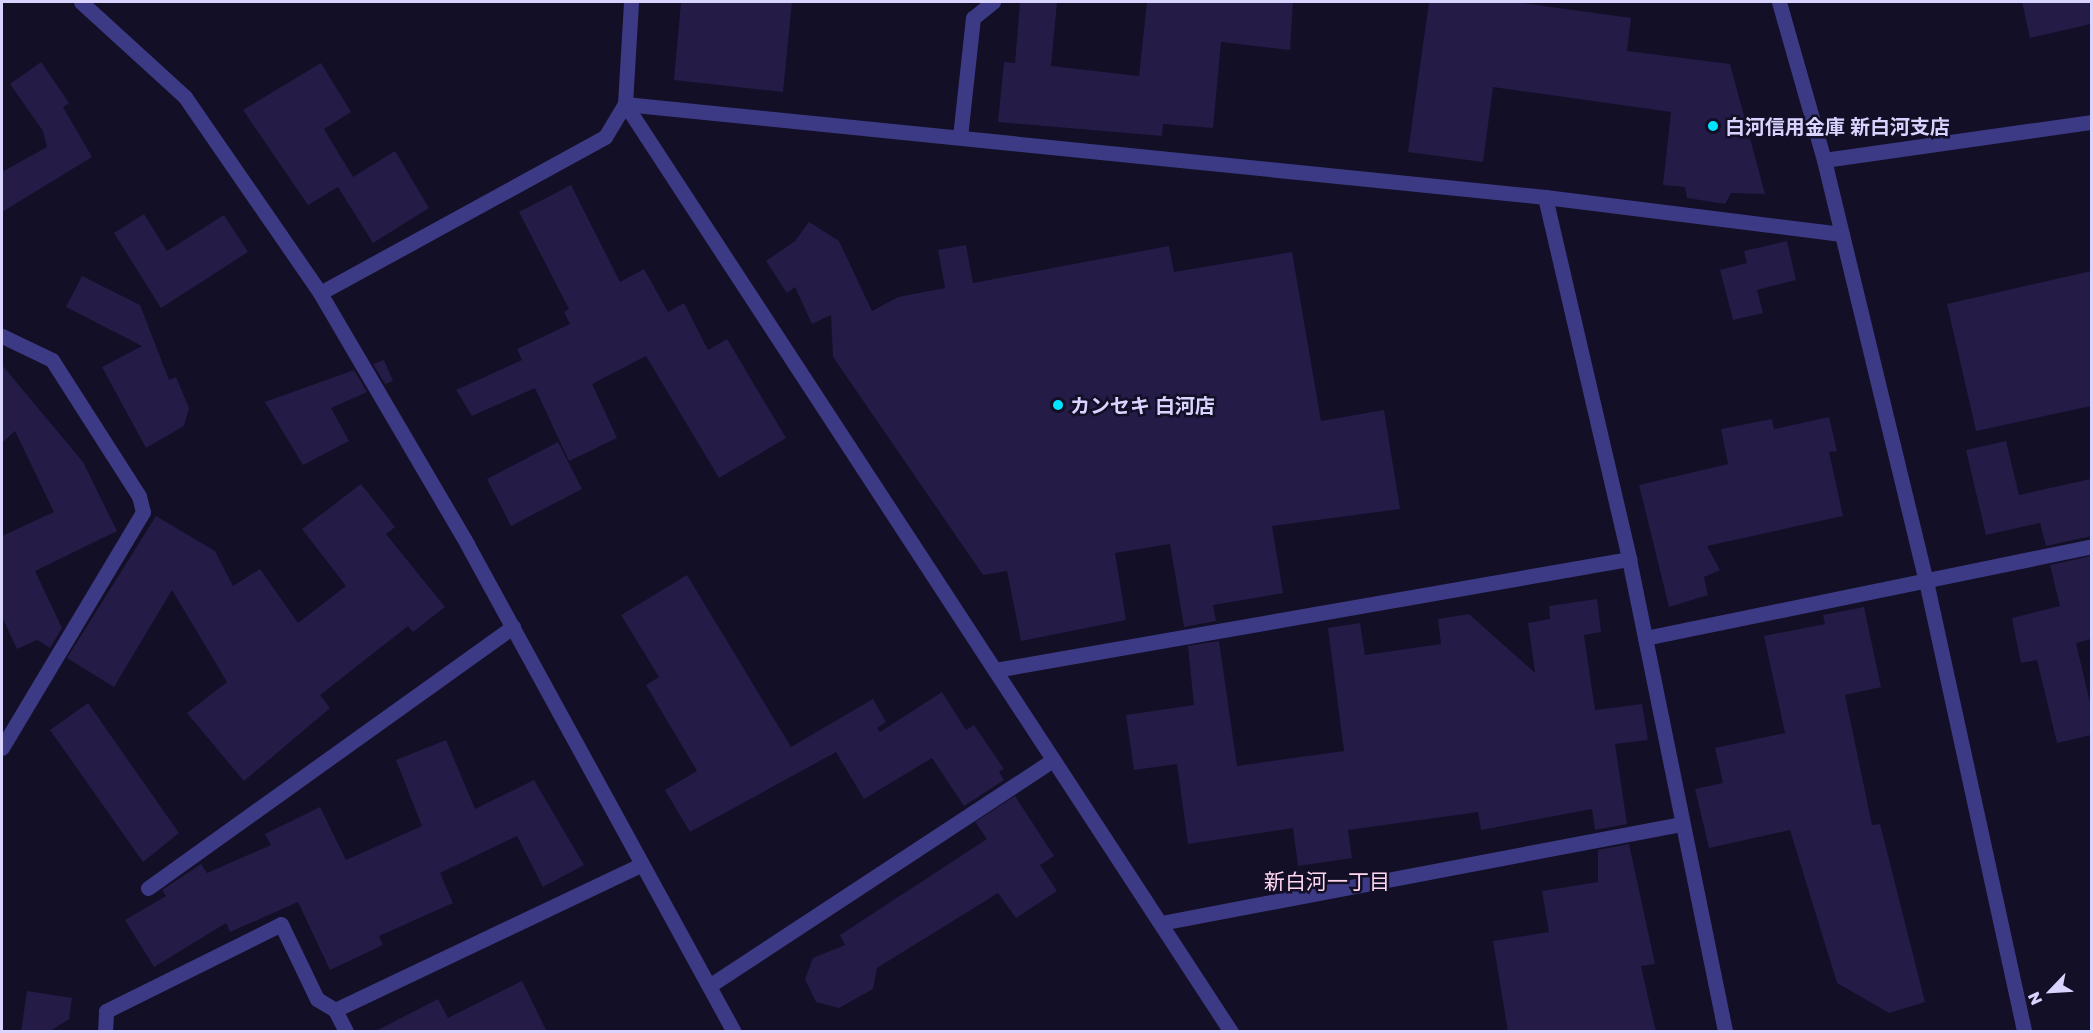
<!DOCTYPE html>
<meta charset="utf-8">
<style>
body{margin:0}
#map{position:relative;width:2093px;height:1033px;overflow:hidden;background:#130f26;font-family:"Golos Text","Noto Sans JP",sans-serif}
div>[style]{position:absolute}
.building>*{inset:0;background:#241b47}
.minor>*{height:15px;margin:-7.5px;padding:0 7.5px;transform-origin:7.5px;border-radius:7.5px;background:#3d3a85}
.dots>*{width:16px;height:16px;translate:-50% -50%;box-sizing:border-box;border:3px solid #130f26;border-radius:50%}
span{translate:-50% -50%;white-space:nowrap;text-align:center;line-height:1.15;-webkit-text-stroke:5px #130f26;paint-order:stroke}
.poi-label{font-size:20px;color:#d9d4ff;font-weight:700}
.left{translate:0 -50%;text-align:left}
.neighbourhood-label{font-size:21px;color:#ffd6f0}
.frame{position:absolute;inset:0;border:3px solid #d9d4ff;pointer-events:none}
.north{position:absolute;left:2021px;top:961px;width:60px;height:60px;-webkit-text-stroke:4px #130f26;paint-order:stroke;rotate:245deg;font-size:16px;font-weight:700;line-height:24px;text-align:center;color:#d9d4ff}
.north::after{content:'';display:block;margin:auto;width:21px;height:27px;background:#d9d4ff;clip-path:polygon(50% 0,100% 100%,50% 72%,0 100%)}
</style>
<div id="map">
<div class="building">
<div style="clip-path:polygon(681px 2px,792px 2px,783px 92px,674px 80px)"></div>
<div style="clip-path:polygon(1020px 2px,1057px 2px,1051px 66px,1139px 76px,1147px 2px,1293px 2px,1290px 50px,1221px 42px,1213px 128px,1163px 124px,1162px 136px,998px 122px,1004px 62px,1015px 63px)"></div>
<div style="clip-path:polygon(1429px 2px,1515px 2px,1631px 18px,1627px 51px,1730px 64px,1765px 194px,1731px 193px,1725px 204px,1687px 198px,1685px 187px,1663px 185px,1671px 112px,1493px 87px,1483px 162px,1408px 152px)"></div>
<div style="clip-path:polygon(2022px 2px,2091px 2px,2091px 24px,2030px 38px)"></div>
<div style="clip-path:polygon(41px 62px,69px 103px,63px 107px,92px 157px,2px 212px,2px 172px,47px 147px,43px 131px,10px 84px)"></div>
<div style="clip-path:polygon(321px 63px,351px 112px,324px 129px,353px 177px,395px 151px,429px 208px,373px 243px,338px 187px,308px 205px,243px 110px)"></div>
<div style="clip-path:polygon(571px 185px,620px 282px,644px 269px,668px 312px,684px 303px,708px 350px,727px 339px,786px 438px,719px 478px,646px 356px,592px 384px,617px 438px,569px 461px,535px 388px,472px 416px,456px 390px,522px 360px,517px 349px,570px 324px,564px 312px,569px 309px,519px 212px)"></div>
<div style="clip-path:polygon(144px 214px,167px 251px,224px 215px,248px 252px,161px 308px,114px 233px)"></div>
<div style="clip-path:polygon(809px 222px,839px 241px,872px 311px,898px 297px,945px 288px,938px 250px,966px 245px,973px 283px,1169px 246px,1174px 272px,1292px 252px,1321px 421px,1384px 410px,1400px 509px,1272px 526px,1283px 593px,1213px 605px,1216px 621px,1184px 627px,1170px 544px,1115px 553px,1126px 620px,1021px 641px,1007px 571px,983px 575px,833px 357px,831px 315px,812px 324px,795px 287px,787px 293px,766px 261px,795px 241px)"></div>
<div style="clip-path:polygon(1787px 241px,1796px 280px,1757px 290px,1763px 313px,1733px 320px,1720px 270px,1747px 263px,1744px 251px)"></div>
<div style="clip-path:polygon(2091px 271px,2091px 406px,1976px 431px,1947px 304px)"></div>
<div style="clip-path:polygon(82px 276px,140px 305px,169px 380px,176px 377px,189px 408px,184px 426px,146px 448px,102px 367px,142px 346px,66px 307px)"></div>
<div style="clip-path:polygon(384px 360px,393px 381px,385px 384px,373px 364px)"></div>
<div style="clip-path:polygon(2px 365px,83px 462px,117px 531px,35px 571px,62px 628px,50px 648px,37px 640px,17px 649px,2px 617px,2px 536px,54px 512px,15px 431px,2px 443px)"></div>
<div style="clip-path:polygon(354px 370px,367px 392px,331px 408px,349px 441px,303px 465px,265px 402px)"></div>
<div style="clip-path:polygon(1829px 417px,1837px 451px,1829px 452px,1843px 516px,1707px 546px,1720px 570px,1704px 577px,1708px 595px,1669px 607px,1639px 485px,1728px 464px,1721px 429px,1772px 419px,1774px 429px)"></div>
<div style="clip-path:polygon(2006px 441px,2019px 495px,2091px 479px,2091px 536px,2046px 546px,2040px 523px,1986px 535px,1966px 450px)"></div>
<div style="clip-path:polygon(558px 442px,582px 489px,511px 526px,487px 479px)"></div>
<div style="clip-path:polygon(361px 484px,395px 527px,386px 534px,445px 607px,413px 632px,408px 626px,320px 695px,330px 708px,244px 781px,187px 713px,227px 682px,172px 590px,114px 687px,67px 658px,156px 516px,215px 551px,233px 586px,260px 569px,298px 623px,346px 586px,302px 529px)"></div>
<div style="clip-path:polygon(2091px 556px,2091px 639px,2076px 643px,2091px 707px,2091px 735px,2057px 743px,2037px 660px,2021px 663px,2012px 618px,2060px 606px,2050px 565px)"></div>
<div style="clip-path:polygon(687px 575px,791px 747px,873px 699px,886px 722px,877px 728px,880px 732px,942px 692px,966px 730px,974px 725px,1004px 769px,999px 772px,1004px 780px,964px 806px,932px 758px,864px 799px,836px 752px,690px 832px,665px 790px,697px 771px,646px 685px,659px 677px,621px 615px)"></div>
<div style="clip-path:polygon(1597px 599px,1601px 632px,1584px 635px,1595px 710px,1642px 704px,1648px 740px,1615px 744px,1627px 824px,1595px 830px,1592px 809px,1481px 830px,1478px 812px,1348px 830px,1352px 858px,1298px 866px,1293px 828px,1188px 844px,1177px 764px,1134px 770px,1126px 715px,1194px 705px,1188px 646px,1219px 641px,1237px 766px,1344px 751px,1328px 628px,1360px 623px,1365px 655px,1441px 644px,1438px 619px,1469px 614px,1535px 673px,1528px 623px,1550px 619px,1549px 606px)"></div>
<div style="clip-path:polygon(1864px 607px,1881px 687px,1845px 695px,1872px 825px,1880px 824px,1925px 1002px,1889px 1013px,1837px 983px,1790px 830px,1709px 848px,1695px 789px,1723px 783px,1715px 748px,1785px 733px,1764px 636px,1825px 624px,1823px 615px)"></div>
<div style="clip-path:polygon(88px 703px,179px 833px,143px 862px,50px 730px)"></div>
<div style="clip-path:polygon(446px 740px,475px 809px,534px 780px,584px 865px,543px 887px,517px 836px,440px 873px,453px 903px,379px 936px,383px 945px,330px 970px,298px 902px,230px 932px,226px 923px,154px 967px,125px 920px,166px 896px,162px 890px,201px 864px,207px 873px,271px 845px,265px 834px,320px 807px,346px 860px,422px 826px,396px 760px)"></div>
<div style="clip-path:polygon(1015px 796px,1054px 856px,1040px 865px,1057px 891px,1016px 918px,998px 893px,877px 968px,873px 989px,839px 1008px,816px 1002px,805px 979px,813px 958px,845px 945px,840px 935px,987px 839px,975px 822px)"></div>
<div style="clip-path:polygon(1629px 844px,1655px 964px,1641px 966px,1656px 1032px,1508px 1032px,1493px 941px,1549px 932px,1542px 891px,1598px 882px,1598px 850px)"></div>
<div style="clip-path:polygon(522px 981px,547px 1032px,374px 1032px,438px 999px,448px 1018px)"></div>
<div style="clip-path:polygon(27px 991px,72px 998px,69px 1019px,49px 1032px,21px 1032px)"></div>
</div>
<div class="minor">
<div style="left:81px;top:2px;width:141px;rotate:42.4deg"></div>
<div style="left:185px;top:97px;width:238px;rotate:55.4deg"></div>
<div style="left:320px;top:293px;width:291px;rotate:59.6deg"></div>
<div style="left:467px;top:544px;width:556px;rotate:61.32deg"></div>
<div style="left:1779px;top:2px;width:164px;rotate:74.1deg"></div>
<div style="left:1824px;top:160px;width:433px;rotate:76.4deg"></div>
<div style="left:1926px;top:581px;width:462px;rotate:77.7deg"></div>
<div style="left:625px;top:104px;width:925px;rotate:5.77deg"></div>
<div style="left:1545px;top:197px;width:299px;rotate:7.1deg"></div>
<div style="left:625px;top:104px;width:1108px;rotate:56.85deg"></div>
<div style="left:960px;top:137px;width:120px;rotate:-83.8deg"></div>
<div style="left:973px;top:18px;width:26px;rotate:-39deg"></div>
<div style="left:1824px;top:160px;width:271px;rotate:-8.1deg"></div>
<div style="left:1545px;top:197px;width:372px;rotate:76.9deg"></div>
<div style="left:1629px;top:559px;width:483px;rotate:78.5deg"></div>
<div style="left:320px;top:293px;width:325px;rotate:-28.7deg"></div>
<div style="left:605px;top:137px;width:39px;rotate:-59deg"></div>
<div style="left:625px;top:104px;width:102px;rotate:-86.6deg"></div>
<div style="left:2px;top:336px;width:55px;rotate:25.6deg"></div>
<div style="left:52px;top:360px;width:161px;rotate:57.4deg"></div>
<div style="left:139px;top:496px;width:16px;rotate:76deg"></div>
<div style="left:143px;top:512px;width:275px;rotate:120.9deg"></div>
<div style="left:1645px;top:638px;width:456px;rotate:-11.6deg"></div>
<div style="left:995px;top:670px;width:644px;rotate:-9.93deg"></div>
<div style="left:148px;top:888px;width:449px;rotate:-35.6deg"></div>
<div style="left:1161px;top:923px;width:529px;rotate:-10.78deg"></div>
<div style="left:712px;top:984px;width:406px;rotate:-33.3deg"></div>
<div style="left:335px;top:1010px;width:338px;rotate:-25.4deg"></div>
<div style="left:105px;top:1032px;width:21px;rotate:-87deg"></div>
<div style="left:106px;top:1011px;width:195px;rotate:-26.4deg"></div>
<div style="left:281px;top:924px;width:83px;rotate:64.4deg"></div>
<div style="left:317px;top:999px;width:21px;rotate:31deg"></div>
<div style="left:335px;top:1010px;width:25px;rotate:63deg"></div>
</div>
<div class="dots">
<div style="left:1713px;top:126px;background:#00e5ff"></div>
<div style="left:1058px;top:405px;background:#00e5ff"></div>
</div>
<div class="poi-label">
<span class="left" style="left:1725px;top:126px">白河信用金庫 新白河支店</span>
<span class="left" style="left:1070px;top:405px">カンセキ 白河店</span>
</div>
<div class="neighbourhood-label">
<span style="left:1327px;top:881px">新白河一丁目</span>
</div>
<div class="frame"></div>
<div class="north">N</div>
</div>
